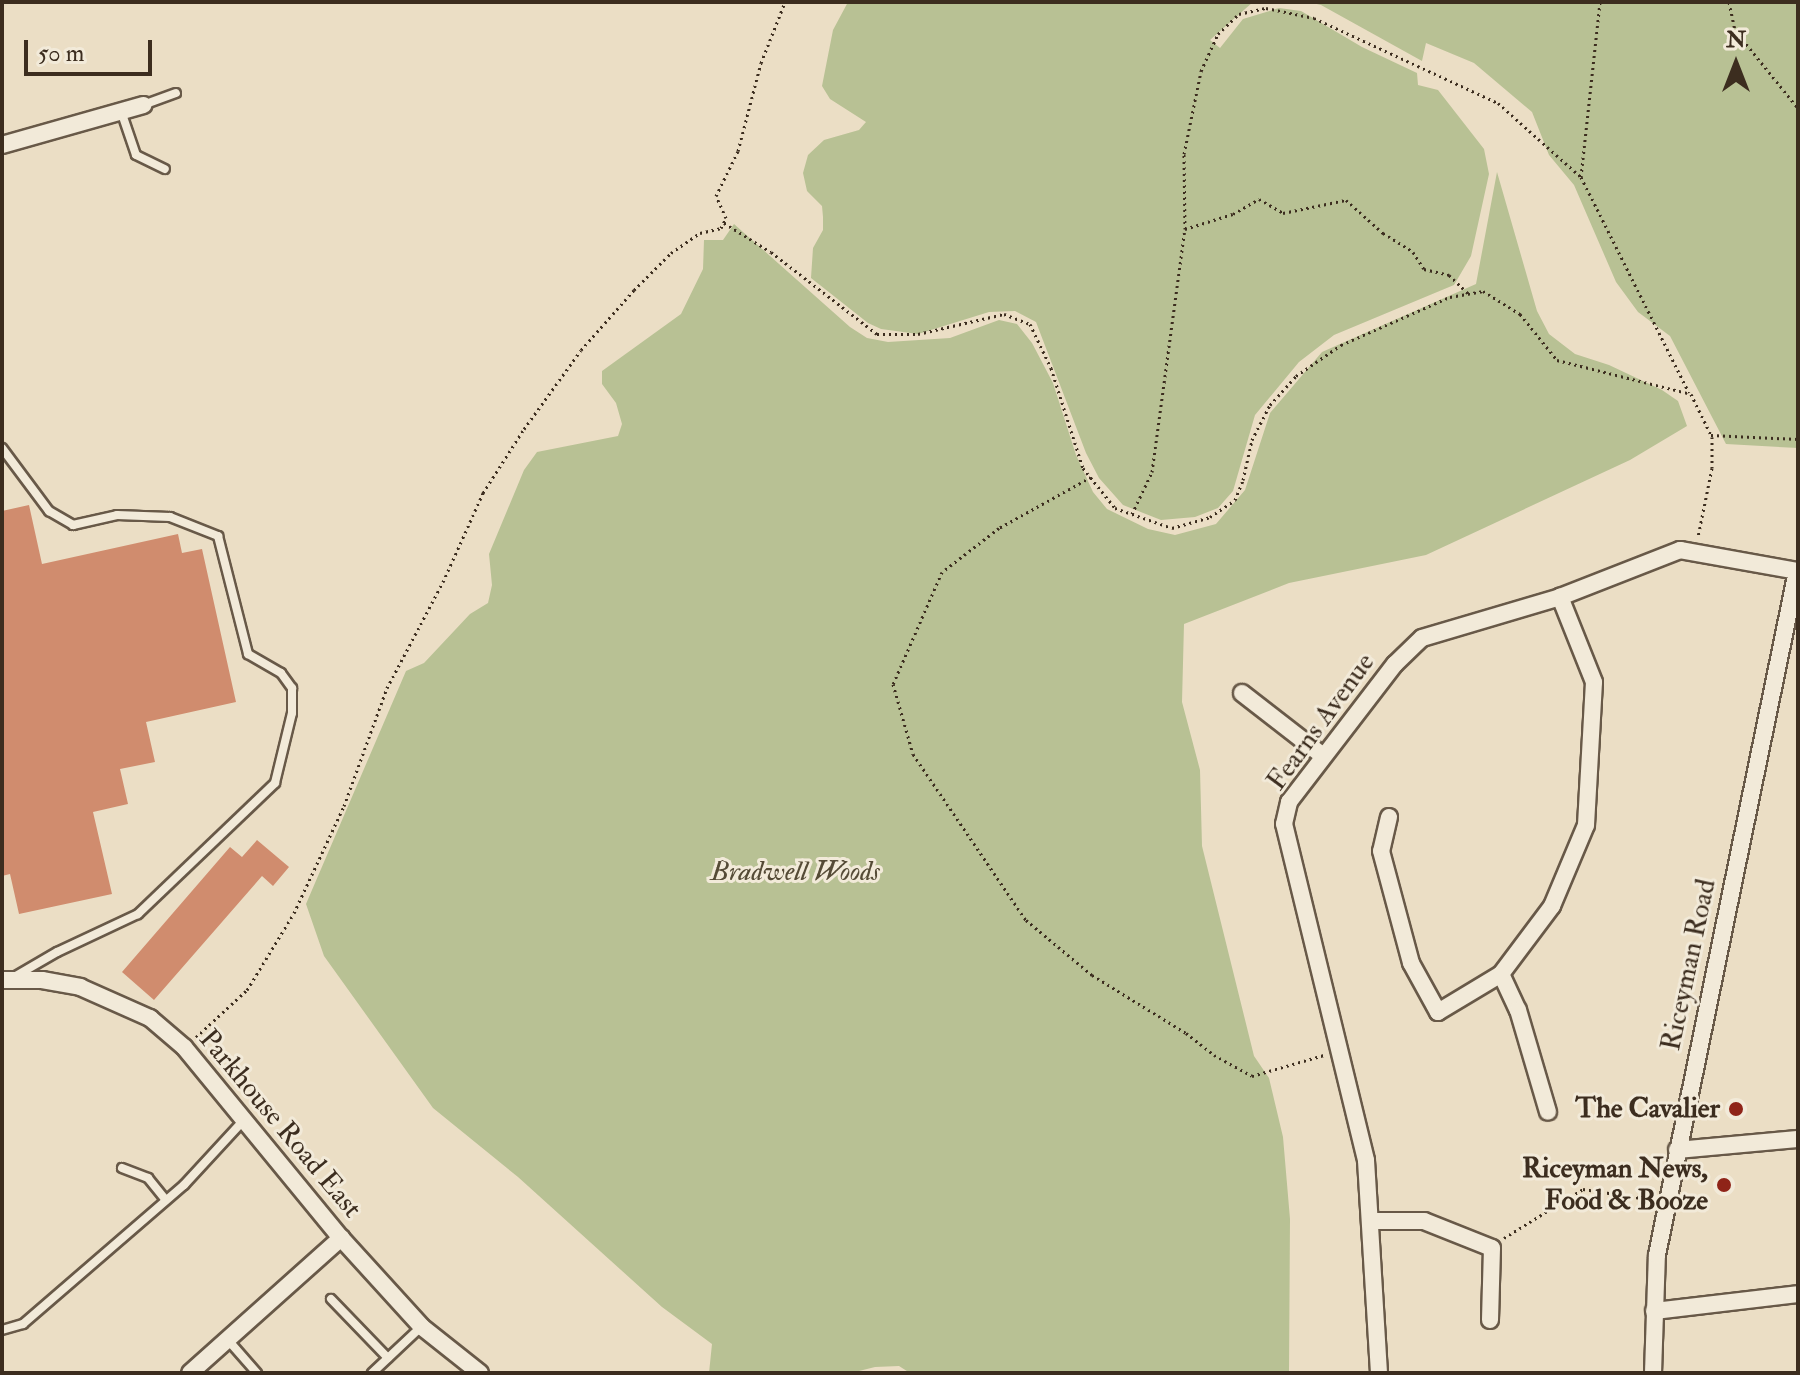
<!DOCTYPE html>
<style>
body{margin:0}
#map{position:relative;width:1800px;height:1375px;overflow:hidden;background:#ebdec5;font-family:"IM FELL Double Pica",serif}
div>[style]{position:absolute}
.green>*{inset:0;background:#b8c194}
.building>*{inset:0;background:#d08c6e}
.path>*{height:3px;margin-top:-1.5px;transform-origin:0;background:repeating-linear-gradient(90deg,#3c2d1f 0 2px,transparent 0 6px)}
.roads{filter:drop-shadow(2px 0 #685948) drop-shadow(-2px 0 #685948) drop-shadow(0 2px #685948) drop-shadow(0 -2px #685948)}
.lane>*{height:8px;margin:-4px;padding:0 4px;transform-origin:4px;border-radius:4px;background:#f2ead9}
.street>*{height:16px;margin:-8px;padding:0 8px;transform-origin:8px;border-radius:8px;background:#f2ead9}
.dots>*{width:22px;height:22px;translate:-50% -50%;box-sizing:border-box;border:4px solid #f2ead9;border-radius:50%}
span{translate:-50% -50%;white-space:nowrap;text-align:center;line-height:1.15;-webkit-text-stroke:6px #f2ead9;paint-order:stroke}
.street-label{font-size:28px;color:#3c2d1f}
.park-label{font-size:28px;color:#554b36;font-style:italic}
.poi-label{font-size:28px;color:#3c2d1f;font-weight:700}
.right{translate:-100% -50%;text-align:right}
.frame{position:absolute;inset:0;border:4px solid #3c2d1f;pointer-events:none}
.north{position:absolute;left:1696px;top:24px;width:80px;height:80px;-webkit-text-stroke:6px #f2ead9;paint-order:stroke;rotate:0deg;font-size:22px;font-weight:700;line-height:32px;text-align:center;color:#3c2d1f}
.north::after{content:'';display:block;margin:auto;width:28px;height:36px;background:#3c2d1f;clip-path:polygon(50% 0,100% 100%,50% 72%,0 100%)}
.scale{position:absolute;left:24px;top:40px;width:128px;height:36px;box-sizing:border-box;border:4px solid #3c2d1f;border-top:0;padding-left:10px;font-size:24px;line-height:28px;white-space:nowrap;color:#3c2d1f;-webkit-text-stroke:6px #f2ead9;paint-order:stroke}
</style>
<div id="map">
<div class="green">
<div style="clip-path:polygon(848px 2px,1253px 2px,1210px 40px,1220px 48px,1243px 19px,1279px 8px,1301px 11px,1362px 47px,1417px 73px,1418px 85px,1438px 90px,1484px 149px,1489px 174px,1471px 256px,1454px 285px,1334px 335px,1299px 362px,1255px 415px,1233px 491px,1218px 508px,1195px 517px,1161px 520px,1123px 505px,1099px 478px,1086px 453px,1036px 322px,1015px 311px,989px 312px,918px 334px,881px 329px,868px 323px,811px 278px,813px 248px,823px 230px,823px 217px,822px 206px,807px 191px,803px 173px,808px 155px,824px 140px,859px 130px,866px 122px,830px 99px,822px 86px,833px 30px)"></div>
<div style="clip-path:polygon(1308px 2px,1798px 2px,1798px 448px,1726px 444px,1670px 336px,1638px 312px,1616px 282px,1574px 185px,1549px 155px,1532px 112px,1474px 63px,1426px 43px,1422px 61px,1321px 5px)"></div>
<div style="clip-path:polygon(1497px 172px,1537px 311px,1549px 334px,1575px 354px,1609px 365px,1662px 390px,1678px 401px,1687px 426px,1630px 460px,1426px 555px,1289px 583px,1184px 624px,1182px 702px,1200px 770px,1202px 846px,1254px 1056px,1269px 1078px,1283px 1137px,1290px 1219px,1289px 1373px,910px 1373px,899px 1366px,875px 1367px,851px 1373px,709px 1373px,712px 1344px,662px 1307px,518px 1177px,433px 1108px,324px 956px,306px 904px,406px 671px,424px 663px,470px 614px,488px 603px,492px 585px,489px 554px,524px 470px,537px 452px,618px 436px,622px 424px,616px 403px,602px 384px,602px 371px,681px 314px,703px 269px,704px 240px,723px 240px,734px 224px,850px 327px,867px 338px,888px 342px,950px 338px,999px 320px,1017px 324px,1032px 343px,1053px 383px,1076px 455px,1093px 492px,1107px 509px,1148px 529px,1175px 535px,1216px 524px,1245px 490px,1270px 413px,1322px 352px,1476px 284px)"></div>
</div>
<div class="building">
<div style="clip-path:polygon(29px 505px,42px 564px,178px 534px,182px 553px,202px 549px,236px 702px,146px 722px,155px 762px,120px 769px,128px 804px,93px 812px,112px 894px,19px 914px,10px 874px,2px 876px,2px 511px)"></div>
<div style="clip-path:polygon(257px 840px,289px 867px,273px 886px,262px 876px,154px 1000px,122px 972px,230px 847px,242px 857px)"></div>
</div>
<div class="path">
<div style="left:1600px;top:2px;width:176px;rotate:96.2deg"></div>
<div style="left:1581px;top:177px;width:241px;rotate:63.4deg"></div>
<div style="left:1729px;top:2px;width:29px;rotate:78deg"></div>
<div style="left:1735px;top:30px;width:100px;rotate:51.1deg"></div>
<div style="left:724px;top:223px;width:55px;rotate:31.7deg"></div>
<div style="left:771px;top:252px;width:134px;rotate:37.7deg"></div>
<div style="left:877px;top:334px;width:41px"></div>
<div style="left:918px;top:334px;width:88px;rotate:-13.1deg"></div>
<div style="left:1004px;top:314px;width:28px;rotate:21deg"></div>
<div style="left:1030px;top:324px;width:49px;rotate:64.5deg"></div>
<div style="left:1051px;top:368px;width:105px;rotate:72.3deg"></div>
<div style="left:1083px;top:468px;width:51px;rotate:51.3deg"></div>
<div style="left:1115px;top:508px;width:60px;rotate:19.3deg"></div>
<div style="left:1172px;top:528px;width:40px;rotate:-16deg"></div>
<div style="left:1210px;top:517px;width:30px;rotate:-34deg"></div>
<div style="left:1235px;top:500px;width:22px;rotate:-68deg"></div>
<div style="left:1243px;top:480px;width:41px;rotate:-77.3deg"></div>
<div style="left:1252px;top:440px;width:39px;rotate:-63deg"></div>
<div style="left:1270px;top:405px;width:39px;rotate:-48deg"></div>
<div style="left:1296px;top:376px;width:55px;rotate:-34.6deg"></div>
<div style="left:1341px;top:345px;width:119px;rotate:-23.8deg"></div>
<div style="left:1450px;top:297px;width:34px;rotate:-10deg"></div>
<div style="left:1483px;top:291px;width:44px;rotate:31.9deg"></div>
<div style="left:1520px;top:314px;width:59px;rotate:51.2deg"></div>
<div style="left:1557px;top:360px;width:138px;rotate:14.2deg"></div>
<div style="left:1691px;top:394px;width:48px;rotate:64deg"></div>
<div style="left:1712px;top:437px;width:31px;rotate:90deg"></div>
<div style="left:1712px;top:468px;width:70px;rotate:101.5deg"></div>
<div style="left:1185px;top:229px;width:50px;rotate:-17.4deg"></div>
<div style="left:1233px;top:214px;width:30px;rotate:-30deg"></div>
<div style="left:1259px;top:199px;width:28px;rotate:30deg"></div>
<div style="left:1283px;top:213px;width:64px;rotate:-11.7deg"></div>
<div style="left:1346px;top:200px;width:50px;rotate:41.7deg"></div>
<div style="left:1383px;top:233px;width:36px;rotate:32deg"></div>
<div style="left:1413px;top:252px;width:20px;rotate:57deg"></div>
<div style="left:1424px;top:269px;width:26px;rotate:13deg"></div>
<div style="left:1449px;top:275px;width:28px;rotate:44deg"></div>
<div style="left:1711px;top:435px;width:87px;rotate:2.6deg"></div>
<div style="left:1091px;top:477px;width:105px;rotate:151deg"></div>
<div style="left:999px;top:528px;width:72px;rotate:142.3deg"></div>
<div style="left:942px;top:572px;width:122px;rotate:113.6deg"></div>
<div style="left:893px;top:684px;width:73px;rotate:74.1deg"></div>
<div style="left:913px;top:754px;width:201px;rotate:55.8deg"></div>
<div style="left:1026px;top:920px;width:86px;rotate:39.8deg"></div>
<div style="left:1092px;top:975px;width:110px;rotate:31.7deg"></div>
<div style="left:1186px;top:1033px;width:36px;rotate:38deg"></div>
<div style="left:1214px;top:1055px;width:43px;rotate:28.9deg"></div>
<div style="left:1252px;top:1076px;width:75px;rotate:-16.3deg"></div>
<div style="left:1132px;top:514px;width:47px;rotate:-64.5deg"></div>
<div style="left:1152px;top:472px;width:245px;rotate:-82.3deg"></div>
<div style="left:1185px;top:229px;width:75px;rotate:-90.8deg"></div>
<div style="left:1184px;top:154px;width:85px;rotate:-78.4deg"></div>
<div style="left:1201px;top:71px;width:41px;rotate:-65.3deg"></div>
<div style="left:1218px;top:34px;width:29px;rotate:-44deg"></div>
<div style="left:1239px;top:14px;width:28px;rotate:-13deg"></div>
<div style="left:1266px;top:8px;width:49px;rotate:11.8deg"></div>
<div style="left:1314px;top:18px;width:203px;rotate:24.8deg"></div>
<div style="left:1498px;top:103px;width:111px;rotate:41.7deg"></div>
<div style="left:196px;top:1037px;width:69px;rotate:-42.7deg"></div>
<div style="left:247px;top:990px;width:90px;rotate:-58.6deg"></div>
<div style="left:294px;top:913px;width:118px;rotate:-65deg"></div>
<div style="left:344px;top:806px;width:126px;rotate:-70deg"></div>
<div style="left:387px;top:688px;width:120px;rotate:-62.2deg"></div>
<div style="left:443px;top:582px;width:98px;rotate:-65.8deg"></div>
<div style="left:483px;top:493px;width:76px;rotate:-57.4deg"></div>
<div style="left:524px;top:429px;width:97px;rotate:-54.2deg"></div>
<div style="left:581px;top:350px;width:80px;rotate:-48.5deg"></div>
<div style="left:634px;top:290px;width:52px;rotate:-45deg"></div>
<div style="left:671px;top:253px;width:35px;rotate:-35deg"></div>
<div style="left:700px;top:233px;width:22px;rotate:-13deg"></div>
<div style="left:721px;top:228px;width:11px;rotate:-63deg"></div>
<div style="left:726px;top:218px;width:24px;rotate:-114deg"></div>
<div style="left:716px;top:196px;width:50px;rotate:-63.9deg"></div>
<div style="left:738px;top:151px;width:91px;rotate:-75.4deg"></div>
<div style="left:761px;top:63px;width:66px;rotate:-68.5deg"></div>
<div style="left:1504px;top:1238px;width:93px;rotate:-31.8deg"></div>
<div style="left:1583px;top:1189px;width:72px;rotate:8.8deg"></div>
</div>
<div class="roads">
<div class="lane">
<div style="left:143px;top:105px;width:35px;rotate:-20deg"></div>
<div style="left:121px;top:111px;width:46px;rotate:71.2deg"></div>
<div style="left:136px;top:155px;width:32px;rotate:26deg"></div>
<div style="left:2px;top:448px;width:79px;rotate:53.3deg"></div>
<div style="left:49px;top:511px;width:28px;rotate:30deg"></div>
<div style="left:73px;top:525px;width:45px;rotate:-12.8deg"></div>
<div style="left:117px;top:515px;width:53px;rotate:2.2deg"></div>
<div style="left:170px;top:517px;width:52px;rotate:21.6deg"></div>
<div style="left:218px;top:536px;width:122px;rotate:75.7deg"></div>
<div style="left:248px;top:654px;width:38px;rotate:30deg"></div>
<div style="left:281px;top:673px;width:19px;rotate:54deg"></div>
<div style="left:292px;top:688px;width:25px;rotate:90deg"></div>
<div style="left:292px;top:713px;width:72px;rotate:103.7deg"></div>
<div style="left:275px;top:783px;width:190px;rotate:136.3deg"></div>
<div style="left:138px;top:914px;width:89px;rotate:154.9deg"></div>
<div style="left:57px;top:952px;width:50px;rotate:149.8deg"></div>
<div style="left:122px;top:1168px;width:28px;rotate:21deg"></div>
<div style="left:148px;top:1178px;width:28px;rotate:51deg"></div>
<div style="left:331px;top:1299px;width:82px;rotate:46deg"></div>
<div style="left:2px;top:1330px;width:22px;rotate:-16deg"></div>
<div style="left:23px;top:1324px;width:213px;rotate:-40.8deg"></div>
<div style="left:184px;top:1185px;width:88px;rotate:-47.3deg"></div>
<div style="left:228px;top:1340px;width:44px;rotate:48.7deg"></div>
<div style="left:372px;top:1373px;width:67px;rotate:-43.2deg"></div>
</div>
<div class="street">
<div style="left:2px;top:145px;width:147px;rotate:-15.8deg"></div>
<div style="left:1242px;top:693px;width:101px;rotate:37.8deg"></div>
<div style="left:1389px;top:817px;width:35px;rotate:103deg"></div>
<div style="left:1381px;top:851px;width:116px;rotate:75deg"></div>
<div style="left:1411px;top:963px;width:56px;rotate:61.1deg"></div>
<div style="left:1438px;top:1012px;width:74px;rotate:-31.1deg"></div>
<div style="left:1501px;top:974px;width:85px;rotate:-53.1deg"></div>
<div style="left:1552px;top:906px;width:88px;rotate:-67.2deg"></div>
<div style="left:1586px;top:825px;width:143px;rotate:-86.8deg"></div>
<div style="left:1594px;top:682px;width:92px;rotate:-111.8deg"></div>
<div style="left:1501px;top:974px;width:40px;rotate:65deg"></div>
<div style="left:1518px;top:1010px;width:106px;rotate:73.6deg"></div>
<div style="left:2px;top:980px;width:40px"></div>
<div style="left:42px;top:980px;width:39px;rotate:10deg"></div>
<div style="left:80px;top:987px;width:77px;rotate:23.9deg"></div>
<div style="left:150px;top:1018px;width:45px;rotate:40.5deg"></div>
<div style="left:184px;top:1047px;width:247px;rotate:50.6deg"></div>
<div style="left:341px;top:1238px;width:120px;rotate:47.7deg"></div>
<div style="left:422px;top:1327px;width:74px;rotate:38.4deg"></div>
<div style="left:1677px;top:1150px;width:121px;rotate:-5.2deg"></div>
<div style="left:1370px;top:1221px;width:54px"></div>
<div style="left:1424px;top:1221px;width:73px;rotate:21.7deg"></div>
<div style="left:1492px;top:1248px;width:72px;rotate:91.6deg"></div>
<div style="left:1654px;top:1311px;width:145px;rotate:-6.7deg"></div>
<div style="left:190px;top:1373px;width:203px;rotate:-41.8deg"></div>
<div style="left:1379px;top:1373px;width:213px;rotate:-93.5deg"></div>
<div style="left:1366px;top:1160px;width:346px;rotate:-103.7deg"></div>
<div style="left:1284px;top:824px;width:23px;rotate:-77deg"></div>
<div style="left:1289px;top:802px;width:174px;rotate:-52.5deg"></div>
<div style="left:1395px;top:664px;width:37px;rotate:-44deg"></div>
<div style="left:1422px;top:638px;width:144px;rotate:-16.5deg"></div>
<div style="left:1560px;top:597px;width:129px;rotate:-21.4deg"></div>
<div style="left:1680px;top:550px;width:120px;rotate:10.1deg"></div>
<div style="left:1653px;top:1373px;width:118px;rotate:-88.1deg"></div>
<div style="left:1657px;top:1255px;width:698px;rotate:-78.43deg"></div>
</div>
</div>
<div class="dots">
<div style="left:1736px;top:1109px;background:#8f2418"></div>
<div style="left:1724px;top:1185px;background:#8f2418"></div>
</div>
<div class="street-label">
<span style="left:1321px;top:722px;rotate:-54deg">Fearns Avenue</span>
<span style="left:1689px;top:965px;rotate:-78deg">Riceyman Road</span>
<span style="left:280px;top:1124px;rotate:50deg">Parkhouse Road East</span>
</div>
<div class="park-label">
<span style="left:795px;top:872px">Bradwell Woods</span>
</div>
<div class="poi-label">
<span class="right" style="left:1720px;top:1109px">The Cavalier</span>
<span class="right" style="left:1708px;top:1185px">Riceyman News,<br>Food &amp; Booze</span>
</div>
<div class="frame"></div>
<div class="north">N</div>
<div class="scale">50 m</div>
</div>
